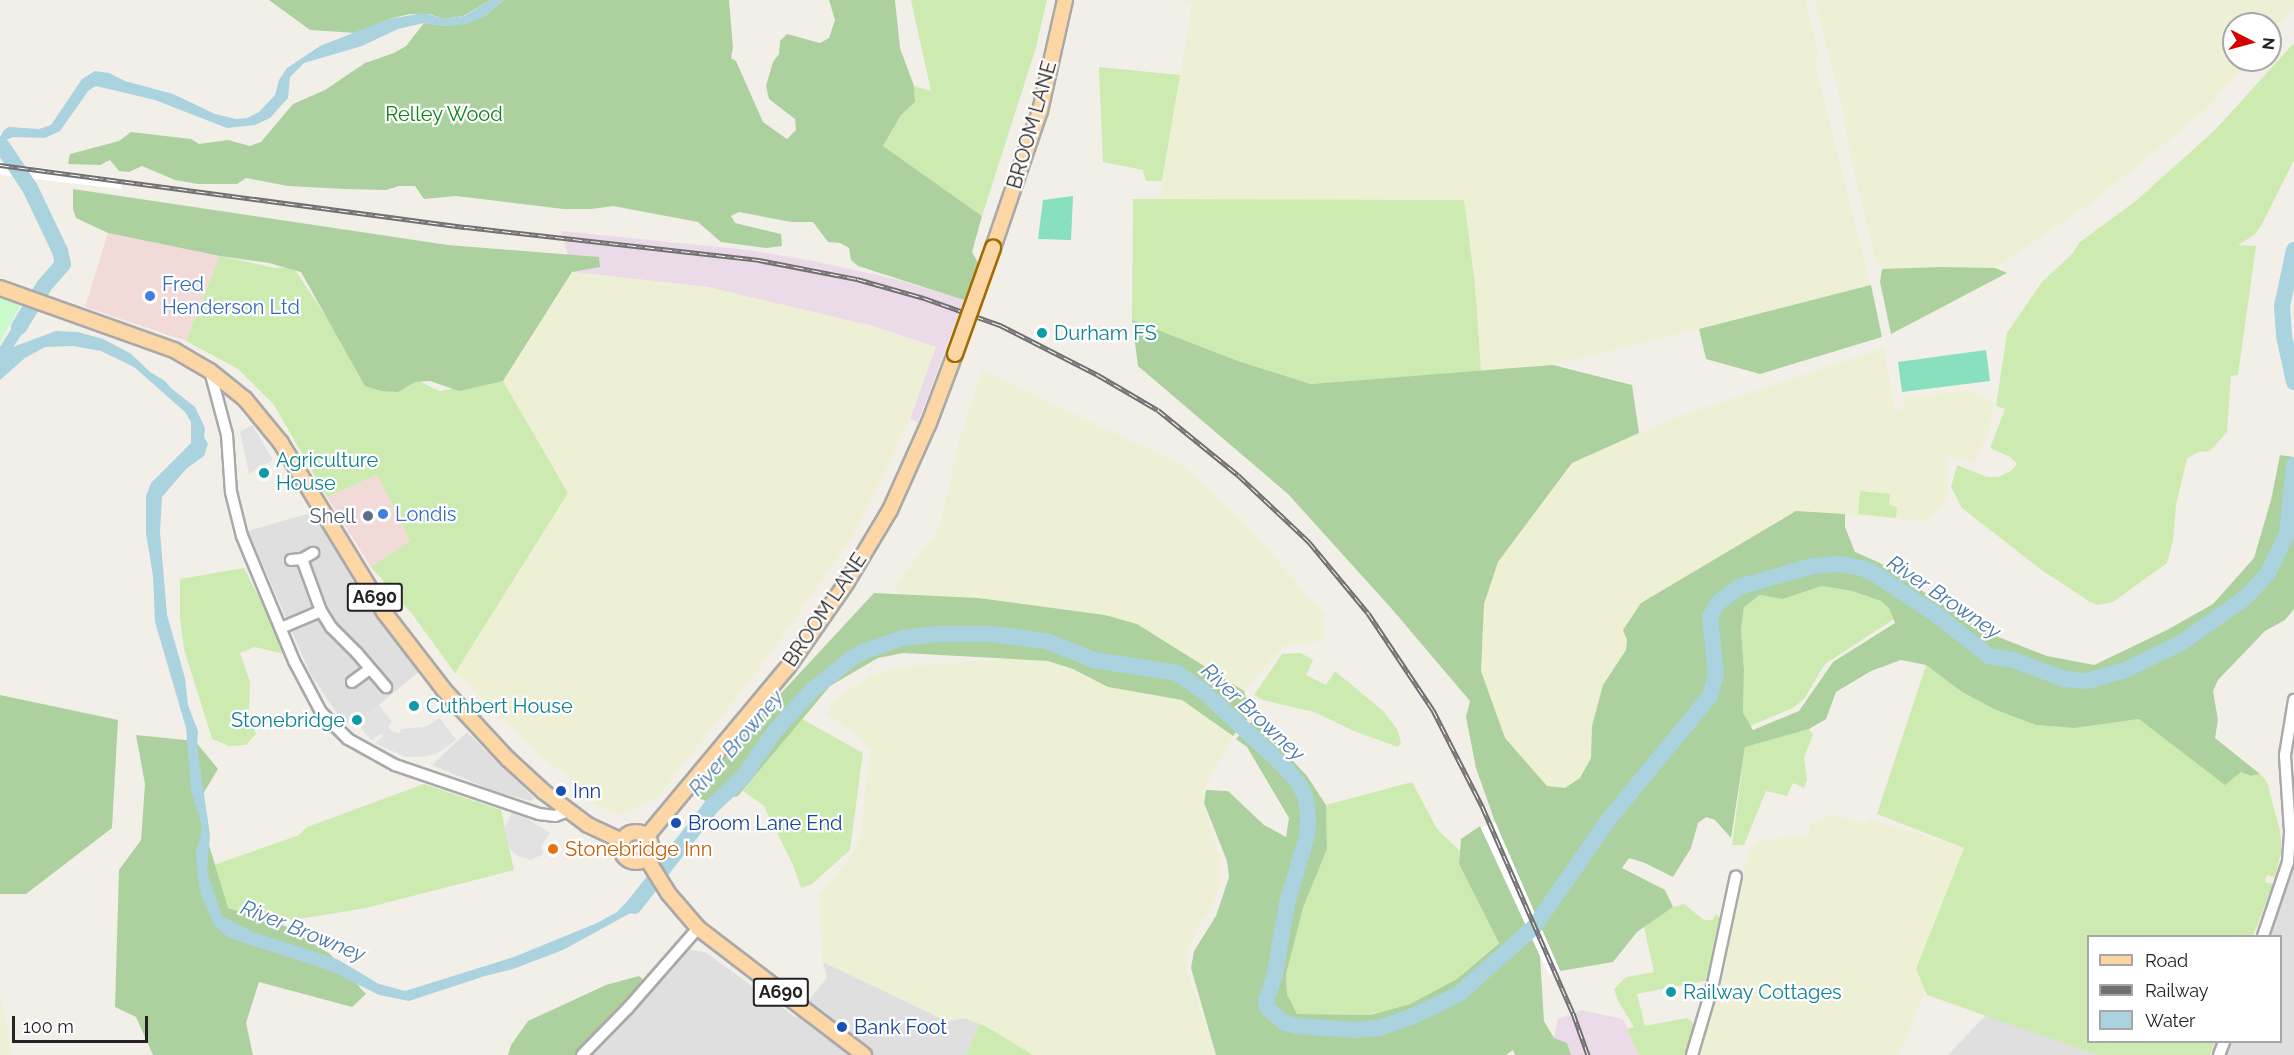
<!DOCTYPE html>
<style>
body{margin:0}
#map{position:relative;width:2294px;height:1055px;overflow:hidden;background:#f2efe9;font-family:Raleway,sans-serif}
div>[style]{position:absolute}
.residential>*{inset:0;background:#e0dfdf}
.commercial>*{inset:0;background:#f2dad9}
.industrial>*{inset:0;background:#ebdbe8}
.farmland>*{inset:0;background:#eef0d5}
.grass>*{inset:0;background:#cdebb0}
.forest>*{inset:0;background:#add19e}
.park>*{inset:0;background:#c8facc}
.pitch>*{inset:0;background:#88e0be}
.parking>*{inset:0;background:#e2e2e2}
.water>*{inset:0;background:#aad3df}
.pier>*{inset:0;background:#fff}
.river>*{height:16px;margin:-8px;padding:0 8px;transform-origin:8px;border-radius:8px;background:#aad3df}
.roads{filter:drop-shadow(2px 0 #a9a9a9) drop-shadow(-2px 0 #a9a9a9) drop-shadow(0 2px #a9a9a9) drop-shadow(0 -2px #a9a9a9)}
.minor>*{height:10px;margin:-5px;padding:0 5px;transform-origin:5px;border-radius:5px;background:#fff}
.major>*{height:14px;margin:-7px;padding:0 7px;transform-origin:7px;border-radius:7px;background:#fcd6a4}
.major>.ring{margin:-7px;padding:0;box-sizing:content-box;background:none;border:14px solid #fcd6a4;border-radius:50%}
.rail>*{height:5px;margin-top:-2.5px;transform-origin:0;background:repeating-linear-gradient(90deg,#fff 0 9px,#707070 0 18px);box-sizing:border-box;border-block:2px solid #707070}
.bridges{filter:drop-shadow(2px 0 #a06b00) drop-shadow(-2px 0 #a06b00) drop-shadow(0 2px #a06b00) drop-shadow(0 -2px #a06b00)}
.major-bridge>*{height:14px;margin:-7px;padding:0 7px;transform-origin:7px;border-radius:7px;background:#fcd6a4}
.dots>*{width:16px;height:16px;translate:-50% -50%;box-sizing:border-box;border:3px solid #fff;border-radius:50%}
span{translate:-50% -50%;white-space:nowrap;text-align:center;line-height:1.15;-webkit-text-stroke:4.5px #fff;paint-order:stroke}
.shield-label span{padding:2px 4px;background:#fff;border:2px solid;border-radius:4px;-webkit-text-stroke-width:0}
.shield-label{font-size:18px;color:#222;font-weight:700}
.park-label{font-size:20px;color:#0c8416}
.street-label{font-size:20px;color:#222}
.shop-label{font-size:20px;color:#366cbe}
.left{translate:0 -50%;text-align:left}
.culture-label{font-size:20px;color:#0d838f}
.right{translate:-100% -50%;text-align:right}
.service-label{font-size:20px;color:#4e5e75}
.transit-label{font-size:20px;color:#164399}
.food-label{font-size:20px;color:#c56008}
.water-label{font-size:21px;color:#4a7aab;font-style:italic}
.legend{position:absolute;left:2087px;top:935px;width:195px;height:108px;box-sizing:border-box;background:#fff;border:2px solid #a7a7a7;margin:0;padding:8px 10px;list-style:none;font-size:18px;color:#222}
.legend li{display:flex;align-items:center;gap:12px;height:30px}
.legend b{width:30px;border:2px solid #a7a7a7}
.north{position:absolute;left:2222px;top:12px;width:60px;height:60px;box-sizing:border-box;background:#fff;border:2px solid #a7a7a7;border-radius:50%;rotate:96deg;font-size:16px;font-weight:700;line-height:24px;text-align:center;color:#222}
.north::after{content:'';display:block;margin:auto;width:21px;height:27px;background:#d40000;clip-path:polygon(50% 0,100% 100%,50% 72%,0 100%)}
.scale{position:absolute;left:12px;top:1016px;width:136px;height:27px;box-sizing:border-box;border:3px solid #222;border-top:0;padding-left:8px;font-size:18px;line-height:21px;white-space:nowrap;color:#222;-webkit-text-stroke:4px #fff;paint-order:stroke}
</style>
<div id="map">
<div class="residential">
<div style="clip-path:polygon(318px 511px,367px 597px,421px 670px,360px 721px,355px 716px,345px 725px,311px 675px,248px 531px)"></div>
<div style="clip-path:polygon(467px 732px,534px 798px,531px 801px,496px 792px,432px 765px)"></div>
<div style="clip-path:polygon(2294px 845px,2294px 1055px,2219px 1055px,2224px 1042px,2280px 1042px,2280px 936px,2263px 936px)"></div>
<div style="clip-path:polygon(681px 948px,705px 952px,795px 1017px,827px 978px,823px 962px,947px 1021px,965px 1018px,980px 1024px,966px 1055px,582px 1055px)"></div>
<div style="clip-path:polygon(1986px 1015px,2097px 1055px,1948px 1055px)"></div>
</div>
<div class="commercial">
<div style="clip-path:polygon(108px 233px,220px 256px,186px 341px,85px 307px)"></div>
<div style="clip-path:polygon(377px 475px,410px 541px,371px 567px,327px 497px)"></div>
</div>
<div class="industrial">
<div style="clip-path:polygon(561px 231px,749px 250px,818px 262px,895px 279px,964px 300px,918px 422px,910px 419px,935px 347px,708px 287px,573px 272px)"></div>
<div style="clip-path:polygon(1581px 1010px,1623px 1019px,1639px 1055px,1550px 1055px,1558px 1019px)"></div>
</div>
<div class="farmland">
<div style="clip-path:polygon(1174px 0,1805px 0,1819px 53px,1815px 62px,1871px 285px,1553px 365px,1481px 371px,1475px 285px,1159px 200px,1192px 3px)"></div>
<div style="clip-path:polygon(1814px 0,2294px 0,2294px 7px,2270px 37px,2270px 24px,2234px 24px,2234px 60px,2251px 60px,2203px 112px,2088px 206px,1995px 268px,1882px 269px,1875px 260px,1850px 154px,1841px 101px)"></div>
<div style="clip-path:polygon(573px 272px,708px 287px,873px 326px,936px 347px,910px 419px,852px 538px,762px 665px,657px 798px,626px 813px,613px 815px,590px 800px,566px 775px,539px 755px,455px 673px,568px 493px,503px 381px)"></div>
<div style="clip-path:polygon(1884px 348px,1895px 411px,1905px 408px,1903px 398px,1968px 390px,1994px 403px,1989px 432px,1973px 464px,1947px 455px,1948px 497px,1927px 521px,1796px 511px,1627px 640px,1626px 650px,1603px 685px,1592px 726px,1591px 758px,1580px 778px,1565px 788px,1547px 786px,1505px 739px,1481px 671px,1484px 604px,1498px 562px,1572px 463px,1683px 415px)"></div>
<div style="clip-path:polygon(982px 370px,1182px 465px,1243px 521px,1324px 614px,1324px 640px,1284px 646px,1244px 691px,1137px 624px,1105px 615px,1052px 607px,901px 593px,894px 587px,932px 539px,941px 521px,959px 441px)"></div>
<div style="clip-path:polygon(1016px 658px,1048px 661px,1073px 669px,1108px 687px,1182px 700px,1233px 736px,1204px 789px,1202px 802px,1221px 860px,1220px 887px,1211px 911px,1198px 926px,1187px 954px,1187px 971px,1216px 1055px,1033px 1055px,987px 1027px,965px 1018px,947px 1021px,823px 962px,819px 912px,820px 894px,851px 856px,860px 838px,870px 752px,857px 736px,828px 715px,830px 703px,870px 676px,900px 667px)"></div>
<div style="clip-path:polygon(1833px 815px,1866px 824px,1871px 819px,1964px 848px,1916px 969px,1927px 995px,1923px 997px,1899px 1055px,1695px 1055px,1748px 855px,1757px 841px,1807px 835px,1811px 823px)"></div>
<div style="clip-path:polygon(0 995px,13px 1055px,0 1055px)"></div>
</div>
<div class="grass">
<div style="clip-path:polygon(911px 0,1047px 0,1035px 51px,982px 216px,883px 146px,901px 115px,915px 102px,914px 86px,931px 91px)"></div>
<div style="clip-path:polygon(2294px 43px,2294px 160px,2261px 226px,2254px 235px,2238px 245px,2256px 246px,2238px 375px,2231px 376px,2227px 432px,2210px 451px,2198px 452px,2187px 459px,2176px 505px,2173px 541px,2167px 563px,2113px 602px,2098px 605px,2090px 602px,2040px 569px,1962px 508px,1951px 487px,1957px 465px,1987px 477px,1998px 477px,2011px 471px,2017px 464px,2010px 457px,1990px 448px,2005px 409px,1996px 406px,2007px 333px,2042px 282px,2072px 254px,2080px 242px,2137px 200px,2215px 130px)"></div>
<div style="clip-path:polygon(1099px 67px,1180px 75px,1162px 181px,1146px 181px,1143px 170px,1103px 162px)"></div>
<div style="clip-path:polygon(1133px 199px,1464px 200px,1475px 285px,1481px 371px,1311px 384px,1238px 361px,1132px 320px)"></div>
<div style="clip-path:polygon(220px 256px,275px 268px,293px 267px,345px 345px,439px 391px,503px 381px,568px 493px,455px 673px,413px 615px,371px 567px,410px 541px,377px 475px,327px 497px,274px 405px,238px 369px,186px 341px)"></div>
<div style="clip-path:polygon(1860px 491px,1890px 494px,1889px 505px,1897px 507px,1896px 518px,1858px 514px)"></div>
<div style="clip-path:polygon(244px 568px,275px 629px,284px 654px,255px 647px,240px 653px,250px 682px,249px 714px,256px 734px,246px 745px,229px 746px,212px 739px,184px 649px,180px 618px,180px 579px)"></div>
<div style="clip-path:polygon(1822px 586px,1852px 591px,1881px 601px,1889px 608px,1894px 619px,1825px 664px,1804px 699px,1793px 708px,1750px 726px,1743px 713px,1744px 670px,1741px 630px,1744px 607px,1760px 595px,1783px 599px)"></div>
<div style="clip-path:polygon(1301px 653px,1313px 660px,1306px 675px,1326px 685px,1335px 671px,1383px 711px,1397px 729px,1401px 742px,1398px 747px,1354px 731px,1314px 712px,1263px 700px,1254px 695px,1282px 654px)"></div>
<div style="clip-path:polygon(1926px 665px,1962px 692px,1996px 710px,2036px 725px,2075px 728px,2139px 719px,2241px 772px,2251px 776px,2260px 774px,2267px 782px,2280px 831px,2282px 849px,2275px 877px,2267px 875px,2265px 882px,2273px 884px,2253px 936px,2088px 936px,2088px 1042px,2215px 1042px,2210px 1055px,2097px 1055px,1927px 995px,1916px 969px,1964px 848px,1877px 814px)"></div>
<div style="clip-path:polygon(802px 719px,863px 753px,850px 850px,812px 884px,801px 888px,793px 865px,764px 806px,743px 791px)"></div>
<div style="clip-path:polygon(1809px 729px,1813px 735px,1804px 757px,1807px 780px,1804px 788px,1793px 783px,1787px 796px,1766px 791px,1744px 845px,1732px 845px,1745px 747px)"></div>
<div style="clip-path:polygon(1412px 782px,1437px 829px,1460px 851px,1459px 864px,1499px 942px,1457px 979px,1410px 1004px,1371px 1015px,1297px 1014px,1287px 994px,1286px 975px,1303px 908px,1327px 849px,1326px 805px)"></div>
<div style="clip-path:polygon(424px 784px,501px 810px,514px 870px,366px 908px,275px 923px,228px 908px,214px 865px,299px 835px,307px 827px)"></div>
<div style="clip-path:polygon(1684px 904px,1704px 920px,1712px 920px,1716px 914px,1721px 919px,1709px 980px,1637px 994px,1645px 1026px,1687px 1018px,1694px 1024px,1686px 1055px,1639px 1055px,1627px 1029px,1634px 1027px,1618px 1001px,1614px 989px,1626px 977px,1654px 972px,1644px 927px,1673px 907px)"></div>
<div style="clip-path:polygon(980px 1024px,987px 1027px,1033px 1055px,966px 1055px)"></div>
</div>
<div class="forest">
<div style="clip-path:polygon(269px 0,491px 0,463px 16px,444px 19px,429px 14px,410px 14px,389px 19px,356px 33px,310px 30px)"></div>
<div style="clip-path:polygon(504px 0,729px 0,733px 48px,731px 58px,736px 61px,763px 122px,787px 139px,796px 130px,795px 119px,769px 99px,766px 86px,773px 62px,779px 54px,780px 41px,787px 34px,820px 43px,829px 38px,835px 20px,829px 0,895px 0,900px 48px,914px 86px,915px 102px,901px 115px,883px 146px,982px 216px,972px 252px,978px 263px,964px 300px,858px 266px,851px 260px,849px 248px,840px 243px,828px 242px,813px 222px,791px 222px,739px 212px,731px 216px,735px 223px,781px 234px,782px 246px,766px 248px,721px 242px,698px 222px,613px 206px,592px 209px,563px 209px,456px 196px,424px 199px,415px 186px,399px 186px,386px 190px,345px 189px,288px 186px,246px 178px,237px 184px,198px 184px,175px 180px,142px 166px,129px 172px,119px 171px,110px 160px,100px 165px,68px 164px,70px 154px,119px 141px,131px 132px,191px 139px,199px 144px,228px 140px,250px 146px,261px 142px,293px 104px,325px 90px,365px 63px,394px 53px,406px 46px,424px 23px,446px 26px,483px 17px)"></div>
<div style="clip-path:polygon(73px 189px,448px 245px,599px 257px,600px 267px,572px 272px,503px 381px,459px 391px,430px 381px,415px 382px,398px 392px,381px 391px,365px 386px,301px 272px,269px 263px,220px 256px,108px 233px,76px 218px,73px 209px)"></div>
<div style="clip-path:polygon(1940px 267px,1995px 268px,2007px 273px,1891px 334px,1880px 282px,1882px 269px)"></div>
<div style="clip-path:polygon(1871px 285px,1882px 337px,1760px 374px,1706px 359px,1699px 329px)"></div>
<div style="clip-path:polygon(evenodd,1132px 320px,1238px 361px,1311px 384px,1553px 365px,1632px 385px,1639px 433px,1572px 463px,1498px 562px,1484px 604px,1481px 671px,1505px 738px,1547px 786px,1565px 788px,1580px 778px,1591px 758px,1592px 726px,1600px 696px,1603px 685px,1626px 650px,1627px 640px,1623px 630px,1641px 603px,1796px 511px,1845px 514px,1845px 527px,1855px 552px,1880px 563px,1983px 631px,2047px 656px,2094px 665px,2167px 630px,2213px 604px,2254px 558px,2271px 500px,2280px 455px,2294px 457px,2294px 609px,2285px 620px,2265px 631px,2218px 680px,2213px 691px,2218px 720px,2215px 738px,2260px 774px,2251px 776px,2241px 772px,2225px 785px,2139px 719px,2075px 728px,2036px 725px,1996px 710px,1962px 692px,1926px 665px,1901px 660px,1871px 671px,1836px 692px,1826px 719px,1809px 729px,1745px 747px,1731px 838px,1715px 820px,1706px 817px,1698px 823px,1691px 848px,1673px 877px,1645px 863px,1629px 858px,1622px 868px,1665px 890px,1673px 907px,1637px 932px,1613px 962px,1560px 971px,1495px 822px,1476px 768px,1466px 717px,1470px 701px,1391px 608px,1288px 494px,1138px 366px,1132px 320px,1822px 586px,1852px 591px,1881px 601px,1889px 608px,1895px 623px,1833px 662px,1799px 711px,1753px 730px,1743px 713px,1744px 670px,1741px 630px,1744px 607px,1760px 595px,1783px 599px,1822px 586px)"></div>
<div style="clip-path:polygon(874px 593px,978px 598px,1105px 615px,1137px 624px,1244px 691px,1251px 715px,1233px 736px,1182px 700px,1108px 687px,1073px 669px,1048px 661px,903px 653px,878px 658px,830px 686px,738px 796px,708px 802px,696px 797px,733px 745px)"></div>
<div style="clip-path:polygon(0 695px,118px 720px,112px 828px,26px 894px,0 894px)"></div>
<div style="clip-path:polygon(1254px 719px,1307px 776px,1326px 805px,1327px 849px,1303px 908px,1286px 975px,1287px 994px,1297px 1014px,1371px 1015px,1410px 1004px,1457px 979px,1499px 943px,1459px 864px,1461px 839px,1480px 826px,1540px 956px,1544px 1021px,1554px 1038px,1567px 1043px,1571px 1055px,1515px 1055px,1513px 1050px,1506px 1055px,1216px 1055px,1191px 968px,1194px 951px,1216px 916px,1229px 877px,1227px 861px,1204px 803px,1206px 790px,1228px 791px,1264px 825px,1286px 837px,1289px 818px,1247px 747px,1236px 739px)"></div>
<div style="clip-path:polygon(136px 735px,195px 741px,218px 769px,200px 799px,206px 835px,228px 908px,285px 926px,330px 954px,366px 994px,352px 1007px,259px 982px,246px 1023px,253px 1055px,153px 1055px,136px 1017px,115px 1007px,119px 870px,141px 840px,145px 784px)"></div>
<div style="clip-path:polygon(639px 976px,645px 981px,640px 983px,641px 987px,577px 1055px,508px 1055px,511px 1045px,528px 1021px,606px 985px)"></div>
</div>
<div class="park">
<div style="clip-path:polygon(0 298px,21px 305px,0 341px)"></div>
</div>
<div class="pitch">
<div style="clip-path:polygon(1073px 196px,1071px 240px,1038px 239px,1043px 200px)"></div>
<div style="clip-path:polygon(1986px 350px,1990px 381px,1902px 392px,1898px 362px)"></div>
</div>
<div class="parking">
<div style="clip-path:polygon(252px 425px,273px 460px,249px 474px,240px 432px)"></div>
<div style="clip-path:polygon(379px 705px,392px 722px,388px 727px,392px 731px,399px 734px,401px 729px,425px 727px,440px 718px,456px 740px,436px 754px,420px 757px,406px 757px,375px 743px,384px 736px,381px 734px,371px 740px,357px 723px)"></div>
<div style="clip-path:polygon(512px 813px,528px 819px,550px 833px,541px 846px,543px 854px,531px 860px,518px 856px,510px 849px,504px 829px)"></div>
</div>
<div class="water">
<div style="clip-path:polygon(491px 0,504px 0,483px 17px,467px 24px,446px 26px,424px 23px,398px 29px,362px 46px,304px 63px,290px 77px,288px 98px,270px 118px,255px 125px,227px 128px,155px 100px,96px 86px,89px 90px,60px 131px,45px 138px,13px 137px,6px 140px,5px 145px,7px 151px,18px 165px,7px 163px,0 155px,0 137px,4px 130px,9px 127px,39px 129px,51px 125px,82px 79px,95px 71px,109px 73px,125px 81px,173px 94px,215px 114px,236px 119px,247px 118px,259px 112px,275px 95px,279px 80px,287px 68px,320px 46px,389px 19px,424px 13px,444px 19px,464px 16px)"></div>
<div style="clip-path:polygon(25px 307px,38px 311px,13px 347px,56px 331px,78px 332px,103px 339px,130px 353px,150px 372px,165px 381px,171px 388px,195px 407px,205px 428px,204px 437px,208px 444px,204px 456px,187px 468px,162px 497px,160px 532px,167px 615px,185px 678px,188px 705px,198px 731px,197px 747px,210px 835px,207px 872px,222px 916px,253px 932px,337px 959px,379px 984px,405px 991px,514px 957px,597px 923px,617px 912px,642px 886px,651px 895px,643px 906px,563px 950px,513px 969px,485px 976px,409px 1001px,379px 995px,329px 970px,229px 938px,215px 926px,201px 895px,197px 872px,196px 851px,201px 835px,201px 823px,191px 790px,186px 728px,155px 622px,153px 576px,146px 533px,146px 496px,151px 483px,191px 443px,191px 422px,185px 412px,134px 367px,101px 351px,73px 346px,45px 347px,25px 358px,0 380px,0 347px)"></div>
</div>
<div class="pier">
<div style="clip-path:polygon(0 162px,122px 179px,121px 189px,0 175px)"></div>
<div style="clip-path:polygon(1495px 822px,1560px 971px,1549px 975px,1481px 828px)"></div>
</div>
<div class="river">
<div style="left:2px;top:146px;width:50px;rotate:56.3deg"></div>
<div style="left:30px;top:188px;width:70px;rotate:64.5deg"></div>
<div style="left:60px;top:251px;width:13px;rotate:77deg"></div>
<div style="left:63px;top:264px;width:29px;rotate:131deg"></div>
<div style="left:44px;top:286px;width:48px;rotate:121.4deg"></div>
<div style="left:2294px;top:250px;width:57px;rotate:102.1deg"></div>
<div style="left:2282px;top:306px;width:30px;rotate:86deg"></div>
<div style="left:2284px;top:336px;width:47px;rotate:77.7deg"></div>
<div style="left:634px;top:906px;width:125px;rotate:-52.1deg"></div>
<div style="left:711px;top:807px;width:44px;rotate:-43.2deg"></div>
<div style="left:743px;top:777px;width:56px;rotate:-55.2deg"></div>
<div style="left:775px;top:731px;width:55px;rotate:-47.9deg"></div>
<div style="left:812px;top:690px;width:50px;rotate:-38.5deg"></div>
<div style="left:851px;top:659px;width:16px;rotate:-30deg"></div>
<div style="left:865px;top:651px;width:40px;rotate:-18.9deg"></div>
<div style="left:903px;top:638px;width:33px;rotate:-7deg"></div>
<div style="left:936px;top:634px;width:56px"></div>
<div style="left:992px;top:634px;width:54px;rotate:7.4deg"></div>
<div style="left:1046px;top:641px;width:52px;rotate:21.6deg"></div>
<div style="left:1094px;top:660px;width:84px;rotate:8.9deg"></div>
<div style="left:1177px;top:673px;width:32px;rotate:35deg"></div>
<div style="left:1203px;top:691px;width:110px;rotate:42.8deg"></div>
<div style="left:1284px;top:766px;width:23px;rotate:50deg"></div>
<div style="left:1299px;top:784px;width:16px;rotate:63deg"></div>
<div style="left:1306px;top:798px;width:19px;rotate:84deg"></div>
<div style="left:1308px;top:817px;width:19px;rotate:93deg"></div>
<div style="left:1307px;top:836px;width:70px;rotate:106.6deg"></div>
<div style="left:1287px;top:903px;width:72px;rotate:99.6deg"></div>
<div style="left:1275px;top:974px;width:29px;rotate:108deg"></div>
<div style="left:1266px;top:1002px;width:7px;rotate:74deg"></div>
<div style="left:1268px;top:1009px;width:22px;rotate:39deg"></div>
<div style="left:1285px;top:1023px;width:12px;rotate:14deg"></div>
<div style="left:1297px;top:1026px;width:59px;rotate:3.9deg"></div>
<div style="left:1356px;top:1030px;width:23px;rotate:-5deg"></div>
<div style="left:1379px;top:1028px;width:34px;rotate:-19deg"></div>
<div style="left:1411px;top:1017px;width:53px;rotate:-25.6deg"></div>
<div style="left:1459px;top:994px;width:101px;rotate:-41.8deg"></div>
<div style="left:1534px;top:927px;width:131px;rotate:-55.2deg"></div>
<div style="left:1609px;top:819px;width:159px;rotate:-50.6deg"></div>
<div style="left:1710px;top:696px;width:23px;rotate:-75deg"></div>
<div style="left:1716px;top:674px;width:57px;rotate:-96deg"></div>
<div style="left:1710px;top:617px;width:16px;rotate:-60deg"></div>
<div style="left:1718px;top:603px;width:26px;rotate:-37deg"></div>
<div style="left:1739px;top:587px;width:76px;rotate:-16deg"></div>
<div style="left:1812px;top:566px;width:28px;rotate:-4deg"></div>
<div style="left:1840px;top:564px;width:21px;rotate:11deg"></div>
<div style="left:1861px;top:568px;width:12px;rotate:20deg"></div>
<div style="left:1872px;top:572px;width:78px;rotate:33.5deg"></div>
<div style="left:1937px;top:615px;width:66px;rotate:38.3deg"></div>
<div style="left:1989px;top:656px;width:24px;rotate:9deg"></div>
<div style="left:2013px;top:660px;width:54px;rotate:20.4deg"></div>
<div style="left:2064px;top:679px;width:23px;rotate:5deg"></div>
<div style="left:2087px;top:681px;width:40px;rotate:-16deg"></div>
<div style="left:2125px;top:670px;width:62px;rotate:-25.7deg"></div>
<div style="left:2181px;top:643px;width:78px;rotate:-35.1deg"></div>
<div style="left:2245px;top:598px;width:34px;rotate:-47deg"></div>
<div style="left:2268px;top:573px;width:43px;rotate:-64deg"></div>
<div style="left:2287px;top:534px;width:69px;rotate:-84.2deg"></div>
</div>
<div class="roads">
<div class="minor">
<div style="left:210px;top:371px;width:66px;rotate:75.1deg"></div>
<div style="left:227px;top:435px;width:57px;rotate:86deg"></div>
<div style="left:231px;top:492px;width:45px;rotate:76deg"></div>
<div style="left:242px;top:536px;width:135px;rotate:67.4deg"></div>
<div style="left:294px;top:661px;width:58px;rotate:62.1deg"></div>
<div style="left:321px;top:712px;width:38px;rotate:45deg"></div>
<div style="left:348px;top:739px;width:54px;rotate:29deg"></div>
<div style="left:395px;top:765px;width:152px;rotate:18.8deg"></div>
<div style="left:539px;top:814px;width:16px;rotate:7deg"></div>
<div style="left:555px;top:816px;width:14px;rotate:-21deg"></div>
<div style="left:302px;top:559px;width:55px;rotate:69.9deg"></div>
<div style="left:321px;top:611px;width:19px;rotate:58deg"></div>
<div style="left:331px;top:627px;width:37px;rotate:45deg"></div>
<div style="left:357px;top:653px;width:45px;rotate:49.5deg"></div>
<div style="left:291px;top:560px;width:11px;rotate:-5deg"></div>
<div style="left:302px;top:559px;width:13px;rotate:-29deg"></div>
<div style="left:281px;top:628px;width:43px;rotate:-23deg"></div>
<div style="left:352px;top:682px;width:22px;rotate:-36deg"></div>
<div style="left:2263px;top:936px;width:78px;rotate:-71.3deg"></div>
<div style="left:2288px;top:862px;width:31px;rotate:-86deg"></div>
<div style="left:2290px;top:831px;width:76px;rotate:-93.8deg"></div>
<div style="left:2285px;top:755px;width:56px;rotate:-80.7deg"></div>
<div style="left:582px;top:1055px;width:66px;rotate:-45.6deg"></div>
<div style="left:628px;top:1008px;width:106px;rotate:-48.8deg"></div>
<div style="left:1692px;top:1055px;width:74px;rotate:-73.5deg"></div>
<div style="left:1713px;top:984px;width:110px;rotate:-78deg"></div>
<div style="left:2219px;top:1055px;width:14px;rotate:-69deg"></div>
</div>
<div class="major">
<div style="left:993px;top:248px;width:145px;rotate:-71.1deg"></div>
<div style="left:1040px;top:111px;width:114px;rotate:-77.3deg"></div>
<div style="left:0;top:288px;width:185px;rotate:19.6deg"></div>
<div style="left:174px;top:350px;width:42px;rotate:30.3deg"></div>
<div style="left:210px;top:371px;width:45px;rotate:38.7deg"></div>
<div style="left:245px;top:399px;width:57px;rotate:50.7deg"></div>
<div style="left:281px;top:443px;width:198px;rotate:58.6deg"></div>
<div style="left:384px;top:612px;width:98px;rotate:52.4deg"></div>
<div style="left:444px;top:690px;width:94px;rotate:47.2deg"></div>
<div style="left:508px;top:759px;width:49px;rotate:42.5deg"></div>
<div style="left:544px;top:792px;width:55px;rotate:36.9deg"></div>
<div style="left:588px;top:825px;width:38px;rotate:25deg"></div>
<div class="ring" style="left:621px;top:832px;width:16px;height:16px"></div>
<div style="left:647px;top:836px;width:220px;rotate:-50.2deg"></div>
<div style="left:788px;top:667px;width:103px;rotate:-55.2deg"></div>
<div style="left:847px;top:582px;width:84px;rotate:-59.2deg"></div>
<div style="left:890px;top:510px;width:95px;rotate:-65.9deg"></div>
<div style="left:929px;top:423px;width:74px;rotate:-69.4deg"></div>
<div style="left:647px;top:859px;width:40px;rotate:58deg"></div>
<div style="left:668px;top:893px;width:46px;rotate:49.4deg"></div>
<div style="left:698px;top:928px;width:209px;rotate:37.4deg"></div>
</div>
</div>
<div class="rail">
<div style="left:0;top:165px;width:470px;rotate:7.6deg"></div>
<div style="left:466px;top:227px;width:295px;rotate:6.4deg"></div>
<div style="left:759px;top:260px;width:100px;rotate:11deg"></div>
<div style="left:857px;top:279px;width:70px;rotate:15.8deg"></div>
<div style="left:924px;top:298px;width:81px;rotate:19.6deg"></div>
<div style="left:1000px;top:325px;width:110px;rotate:27deg"></div>
<div style="left:1098px;top:375px;width:69px;rotate:30.3deg"></div>
<div style="left:1158px;top:410px;width:103px;rotate:39.1deg"></div>
<div style="left:1238px;top:475px;width:98px;rotate:43.3deg"></div>
<div style="left:1309px;top:542px;width:92px;rotate:50.3deg"></div>
<div style="left:1368px;top:613px;width:117px;rotate:56.2deg"></div>
<div style="left:1433px;top:710px;width:108px;rotate:63deg"></div>
<div style="left:1482px;top:806px;width:226px;rotate:66.3deg"></div>
<div style="left:1573px;top:1013px;width:45px;rotate:70.3deg"></div>
</div>
<div class="bridges">
<div class="major-bridge">
<div style="left:955px;top:354px;width:113px;rotate:-70.3deg"></div>
</div>
</div>
<div class="dots">
<div style="left:150px;top:296px;background:#3f7fe0"></div>
<div style="left:1042px;top:333px;background:#0f9aa8"></div>
<div style="left:264px;top:473px;background:#0f9aa8"></div>
<div style="left:383px;top:514px;background:#3f7fe0"></div>
<div style="left:368px;top:516px;background:#5c6f8a"></div>
<div style="left:414px;top:706px;background:#0f9aa8"></div>
<div style="left:357px;top:720px;background:#0f9aa8"></div>
<div style="left:561px;top:791px;background:#1a4fb4"></div>
<div style="left:676px;top:823px;background:#1a4fb4"></div>
<div style="left:553px;top:849px;background:#e8710a"></div>
<div style="left:1671px;top:992px;background:#0f9aa8"></div>
<div style="left:842px;top:1027px;background:#1a4fb4"></div>
</div>
<div class="shield-label">
<span style="left:375px;top:597px">A690</span>
<span style="left:781px;top:992px">A690</span>
</div>
<div class="park-label">
<span style="left:444px;top:114px">Relley Wood</span>
</div>
<div class="street-label">
<span style="left:1032px;top:125px;rotate:-74deg">BROOM LANE</span>
<span style="left:825px;top:610px;rotate:-56deg">BROOM LANE</span>
</div>
<div class="shop-label">
<span class="left" style="left:162px;top:296px">Fred<br>Henderson Ltd</span>
<span class="left" style="left:395px;top:514px">Londis</span>
</div>
<div class="culture-label">
<span class="left" style="left:1054px;top:333px">Durham FS</span>
<span class="left" style="left:276px;top:472px">Agriculture<br>House</span>
<span class="left" style="left:426px;top:706px">Cuthbert House</span>
<span class="right" style="left:345px;top:720px">Stonebridge</span>
<span class="left" style="left:1683px;top:992px">Railway Cottages</span>
</div>
<div class="service-label">
<span class="right" style="left:356px;top:516px">Shell</span>
</div>
<div class="transit-label">
<span class="left" style="left:573px;top:791px">Inn</span>
<span class="left" style="left:688px;top:823px">Broom Lane End</span>
<span class="left" style="left:854px;top:1027px">Bank Foot</span>
</div>
<div class="food-label">
<span class="left" style="left:565px;top:849px">Stonebridge Inn</span>
</div>
<div class="water-label">
<span style="left:1944px;top:597px;rotate:34deg">River Browney</span>
<span style="left:1253px;top:712px;rotate:43deg">River Browney</span>
<span style="left:736px;top:743px;rotate:-49deg">River Browney</span>
<span style="left:303px;top:931px;rotate:22deg">River Browney</span>
</div>
<ul class="legend">
<li><b style="height:8px;background:#fcd6a4"></b>Road</li>
<li><b style="height:8px;background:#707070"></b>Railway</li>
<li><b style="height:16px;background:#aad3df"></b>Water</li>
</ul>
<div class="north">N</div>
<div class="scale">100 m</div>
</div>
